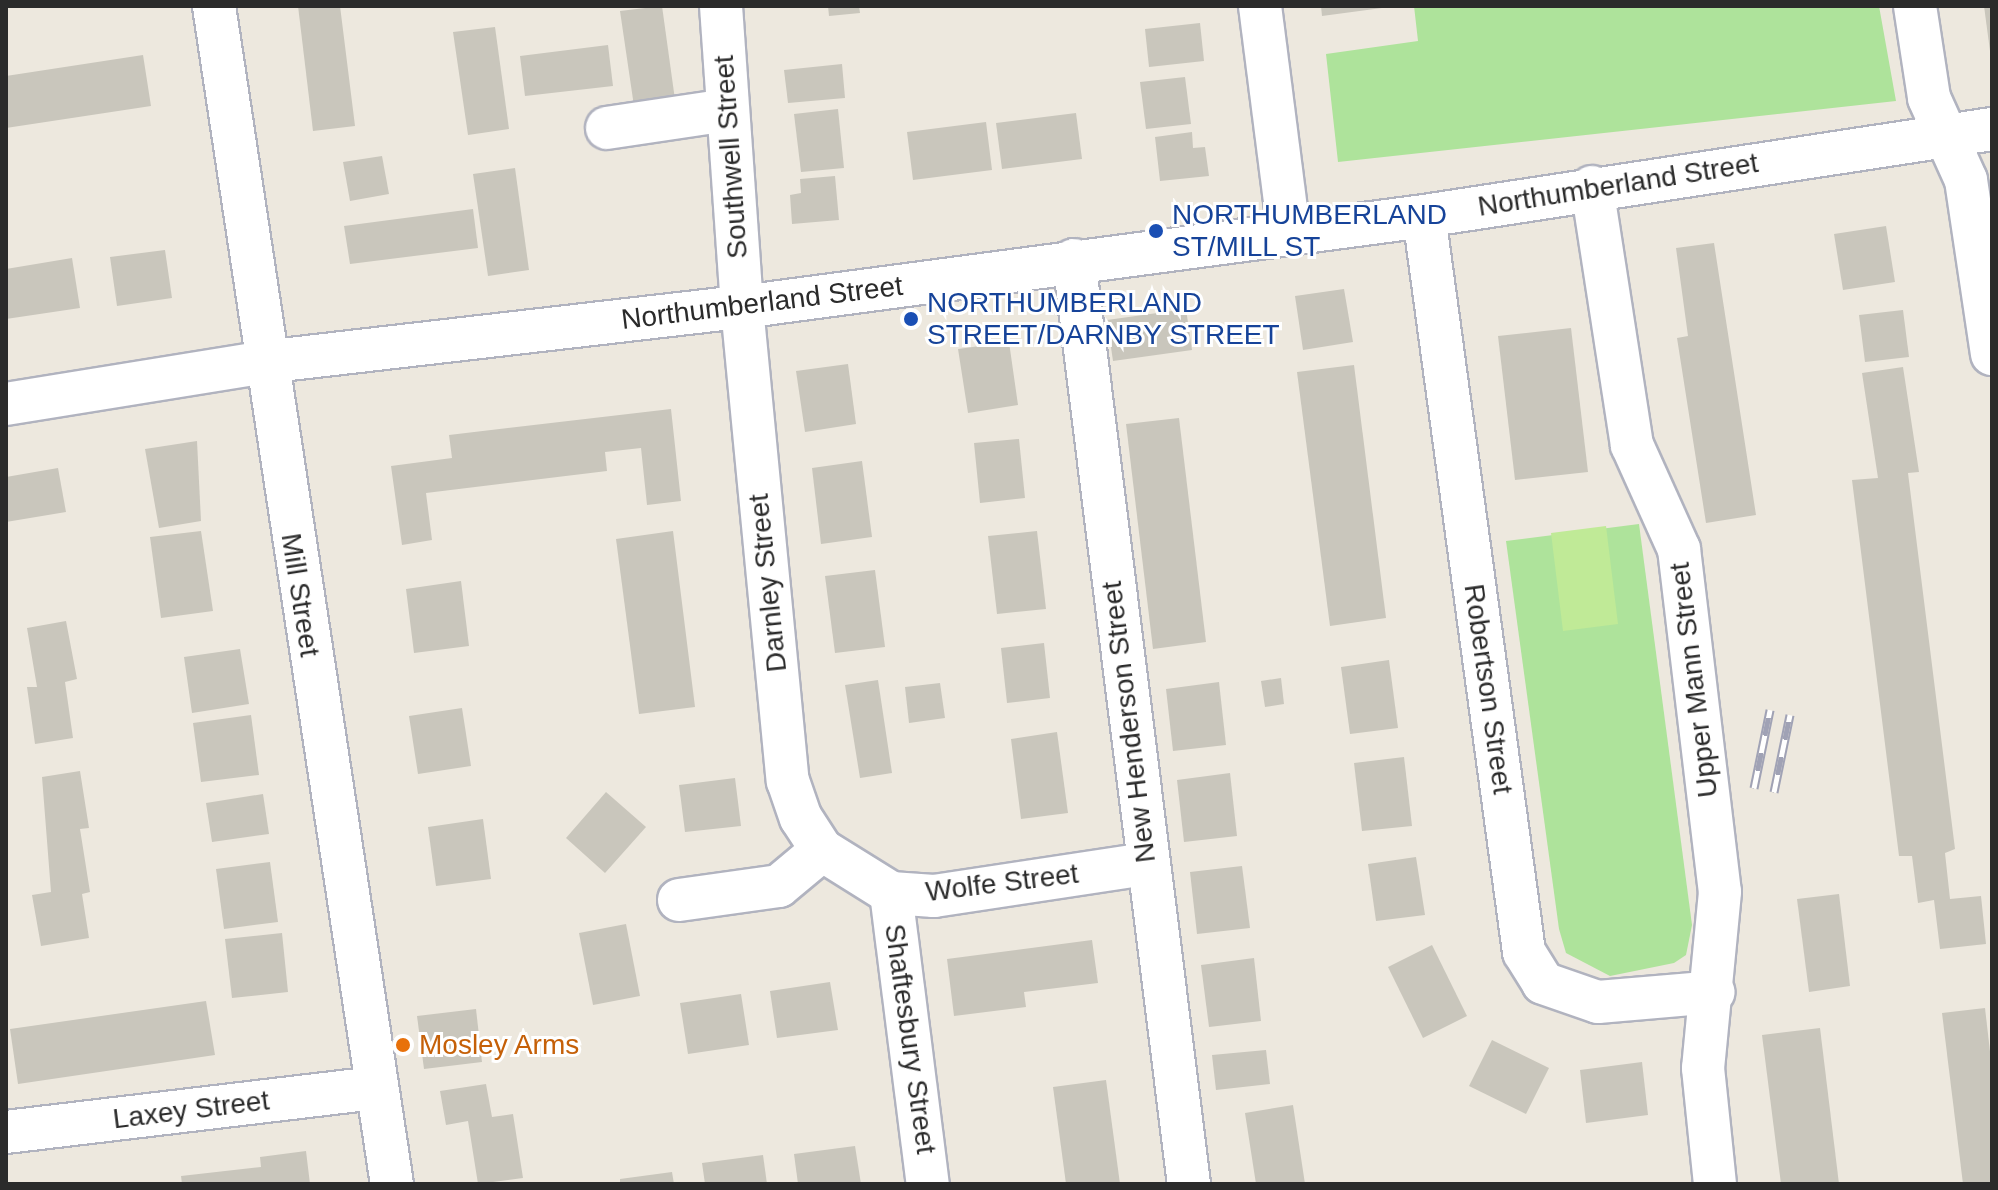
<!DOCTYPE html>
<style>
body{margin:0}
#map{position:relative;width:1998px;height:1190px;overflow:hidden;background:#ede8de;font-family:Helvetica,sans-serif}
div>[style]{position:absolute}
.green>*{inset:0;background:#aee39b}
.pitch>*{inset:0;background:#c0ea97}
.building>*{inset:0;background:#c9c6bc}
.roads{filter:drop-shadow(2px 0 #b1b3bf) drop-shadow(-2px 0 #b1b3bf) drop-shadow(0 2px #b1b3bf) drop-shadow(0 -2px #b1b3bf)}
.street>*{height:42px;margin:-21px;padding:0 21px;transform-origin:21px;border-radius:21px;background:#fff}
.rail>*{height:9px;margin-top:-4.5px;transform-origin:0;background:repeating-linear-gradient(90deg,#fff 0 18px,#a0a2b5 0 36px);box-sizing:border-box;border-block:2px solid #a0a2b5}
.dots>*{width:22px;height:22px;translate:-50% -50%;box-sizing:border-box;border:4px solid #fff;border-radius:50%}
span{translate:-50% -50%;white-space:nowrap;text-align:center;line-height:1.15;-webkit-text-stroke:6px #fff;paint-order:stroke}
.street-label{font-size:28px;color:#2b2b2b}
.transit-label{font-size:28px;color:#164399}
.left{translate:0 -50%;text-align:left}
.food-label{font-size:28px;color:#c56008}
.frame{position:absolute;inset:0;border:8px solid #2b2b2b;pointer-events:none}
</style>
<div id="map">
<div class="green">
<div style="clip-path:polygon(1414px 6px,1879px 6px,1896px 101px,1338px 162px,1326px 54px,1418px 41px)"></div>
<div style="clip-path:polygon(1639px 524px,1692px 925px,1686px 955px,1674px 963px,1610px 976px,1566px 953px,1559px 929px,1506px 541px)"></div>
</div>
<div class="pitch">
<div style="clip-path:polygon(1606px 526px,1618px 624px,1563px 631px,1551px 533px)"></div>
</div>
<div class="building">
<div style="clip-path:polygon(298px 6px,340px 6px,355px 126px,313px 131px)"></div>
<div style="clip-path:polygon(662px 6px,676px 107px,635px 113px,620px 11px)"></div>
<div style="clip-path:polygon(828px 6px,859px 6px,860px 13px,829px 16px)"></div>
<div style="clip-path:polygon(1321px 6px,1382px 6px,1382px 8px,1322px 16px)"></div>
<div style="clip-path:polygon(1984px 6px,1992px 6px,1992px 51px,1990px 51px)"></div>
<div style="clip-path:polygon(1200px 23px,1204px 61px,1149px 67px,1145px 29px)"></div>
<div style="clip-path:polygon(495px 27px,509px 129px,468px 135px,453px 32px)"></div>
<div style="clip-path:polygon(608px 45px,613px 86px,525px 96px,520px 56px)"></div>
<div style="clip-path:polygon(143px 55px,151px 106px,6px 128px,6px 76px)"></div>
<div style="clip-path:polygon(842px 64px,845px 98px,788px 103px,784px 70px)"></div>
<div style="clip-path:polygon(1185px 77px,1191px 124px,1146px 129px,1140px 82px)"></div>
<div style="clip-path:polygon(838px 109px,844px 168px,801px 172px,794px 114px)"></div>
<div style="clip-path:polygon(1076px 113px,1082px 159px,1002px 169px,996px 123px)"></div>
<div style="clip-path:polygon(986px 122px,992px 170px,913px 180px,907px 132px)"></div>
<div style="clip-path:polygon(1192px 132px,1193px 148px,1205px 147px,1209px 176px,1160px 181px,1155px 137px)"></div>
<div style="clip-path:polygon(382px 156px,389px 194px,350px 201px,343px 162px)"></div>
<div style="clip-path:polygon(515px 168px,529px 270px,488px 276px,473px 174px)"></div>
<div style="clip-path:polygon(835px 176px,839px 220px,792px 224px,790px 195px,801px 193px,800px 179px)"></div>
<div style="clip-path:polygon(473px 209px,478px 248px,350px 264px,344px 226px)"></div>
<div style="clip-path:polygon(1886px 226px,1895px 282px,1843px 290px,1834px 234px)"></div>
<div style="clip-path:polygon(1714px 243px,1756px 515px,1706px 523px,1677px 338px,1688px 336px,1676px 248px)"></div>
<div style="clip-path:polygon(165px 250px,172px 298px,117px 306px,110px 257px)"></div>
<div style="clip-path:polygon(72px 258px,80px 308px,6px 319px,6px 269px)"></div>
<div style="clip-path:polygon(1344px 289px,1353px 342px,1303px 350px,1295px 296px)"></div>
<div style="clip-path:polygon(1186px 309px,1192px 350px,1113px 361px,1107px 320px)"></div>
<div style="clip-path:polygon(1903px 310px,1909px 357px,1865px 362px,1859px 315px)"></div>
<div style="clip-path:polygon(1571px 328px,1588px 472px,1515px 480px,1498px 336px)"></div>
<div style="clip-path:polygon(1009px 342px,1018px 405px,968px 413px,958px 349px)"></div>
<div style="clip-path:polygon(848px 364px,856px 424px,805px 432px,796px 371px)"></div>
<div style="clip-path:polygon(1354px 365px,1386px 618px,1330px 626px,1297px 372px)"></div>
<div style="clip-path:polygon(1903px 367px,1919px 472px,1908px 473px,1955px 849px,1945px 853px,1950px 899px,1981px 896px,1986px 944px,1940px 949px,1934px 900px,1918px 903px,1912px 856px,1899px 856px,1852px 480px,1878px 478px,1862px 373px)"></div>
<div style="clip-path:polygon(671px 409px,681px 501px,647px 505px,641px 448px,605px 452px,607px 471px,426px 493px,432px 540px,402px 545px,391px 466px,452px 458px,449px 435px)"></div>
<div style="clip-path:polygon(1179px 418px,1206px 642px,1153px 649px,1126px 424px)"></div>
<div style="clip-path:polygon(1019px 439px,1025px 498px,980px 503px,974px 443px)"></div>
<div style="clip-path:polygon(197px 441px,201px 521px,159px 528px,145px 449px)"></div>
<div style="clip-path:polygon(862px 461px,872px 537px,821px 544px,812px 468px)"></div>
<div style="clip-path:polygon(58px 468px,66px 512px,6px 522px,6px 477px)"></div>
<div style="clip-path:polygon(201px 531px,213px 611px,161px 618px,150px 537px)"></div>
<div style="clip-path:polygon(673px 531px,695px 707px,639px 714px,616px 539px)"></div>
<div style="clip-path:polygon(1037px 531px,1046px 609px,997px 614px,988px 536px)"></div>
<div style="clip-path:polygon(875px 570px,885px 647px,835px 653px,825px 576px)"></div>
<div style="clip-path:polygon(461px 581px,469px 646px,414px 653px,406px 589px)"></div>
<div style="clip-path:polygon(66px 621px,77px 679px,65px 682px,73px 738px,35px 744px,27px 687px,37px 687px,27px 628px)"></div>
<div style="clip-path:polygon(1044px 643px,1050px 698px,1007px 703px,1001px 648px)"></div>
<div style="clip-path:polygon(240px 649px,249px 704px,192px 713px,184px 657px)"></div>
<div style="clip-path:polygon(1389px 660px,1398px 728px,1350px 734px,1341px 667px)"></div>
<div style="clip-path:polygon(1281px 678px,1284px 704px,1265px 707px,1261px 681px)"></div>
<div style="clip-path:polygon(878px 680px,892px 773px,860px 778px,845px 685px)"></div>
<div style="clip-path:polygon(1219px 682px,1226px 745px,1173px 751px,1166px 689px)"></div>
<div style="clip-path:polygon(940px 683px,945px 718px,909px 723px,905px 687px)"></div>
<div style="clip-path:polygon(462px 708px,471px 766px,418px 774px,409px 716px)"></div>
<div style="clip-path:polygon(251px 715px,259px 775px,201px 782px,193px 723px)"></div>
<div style="clip-path:polygon(1057px 732px,1068px 813px,1021px 819px,1011px 739px)"></div>
<div style="clip-path:polygon(1404px 757px,1412px 826px,1362px 831px,1354px 763px)"></div>
<div style="clip-path:polygon(80px 771px,89px 828px,80px 829px,90px 892px,82px 894px,89px 938px,41px 946px,32px 895px,51px 892px,42px 777px)"></div>
<div style="clip-path:polygon(1230px 773px,1237px 836px,1184px 842px,1177px 780px)"></div>
<div style="clip-path:polygon(735px 778px,741px 826px,685px 832px,679px 785px)"></div>
<div style="clip-path:polygon(606px 792px,646px 827px,605px 873px,566px 838px)"></div>
<div style="clip-path:polygon(263px 794px,269px 834px,212px 842px,206px 803px)"></div>
<div style="clip-path:polygon(483px 819px,491px 879px,436px 886px,428px 827px)"></div>
<div style="clip-path:polygon(1416px 857px,1425px 915px,1376px 921px,1368px 864px)"></div>
<div style="clip-path:polygon(270px 862px,278px 922px,224px 929px,216px 869px)"></div>
<div style="clip-path:polygon(1242px 866px,1250px 928px,1197px 934px,1190px 872px)"></div>
<div style="clip-path:polygon(1839px 894px,1850px 986px,1809px 992px,1797px 899px)"></div>
<div style="clip-path:polygon(626px 924px,640px 996px,593px 1005px,579px 933px)"></div>
<div style="clip-path:polygon(282px 933px,288px 992px,232px 998px,225px 939px)"></div>
<div style="clip-path:polygon(1092px 940px,1098px 983px,1024px 992px,1026px 1007px,954px 1016px,947px 959px)"></div>
<div style="clip-path:polygon(1432px 945px,1467px 1016px,1423px 1038px,1388px 967px)"></div>
<div style="clip-path:polygon(1254px 958px,1261px 1021px,1209px 1027px,1201px 965px)"></div>
<div style="clip-path:polygon(830px 982px,838px 1030px,777px 1038px,770px 991px)"></div>
<div style="clip-path:polygon(741px 994px,749px 1045px,688px 1054px,680px 1003px)"></div>
<div style="clip-path:polygon(206px 1001px,215px 1055px,18px 1084px,10px 1029px)"></div>
<div style="clip-path:polygon(1985px 1008px,1992px 1069px,1992px 1184px,1963px 1184px,1942px 1013px)"></div>
<div style="clip-path:polygon(476px 1009px,482px 1062px,424px 1069px,417px 1016px)"></div>
<div style="clip-path:polygon(1820px 1028px,1839px 1184px,1781px 1184px,1762px 1035px)"></div>
<div style="clip-path:polygon(1492px 1040px,1549px 1068px,1526px 1114px,1469px 1086px)"></div>
<div style="clip-path:polygon(1266px 1050px,1270px 1084px,1216px 1090px,1212px 1055px)"></div>
<div style="clip-path:polygon(1642px 1062px,1648px 1115px,1586px 1123px,1580px 1070px)"></div>
<div style="clip-path:polygon(1106px 1080px,1120px 1184px,1066px 1184px,1053px 1087px)"></div>
<div style="clip-path:polygon(486px 1084px,492px 1117px,513px 1114px,523px 1178px,478px 1184px,468px 1121px,446px 1125px,440px 1091px)"></div>
<div style="clip-path:polygon(1293px 1105px,1305px 1184px,1256px 1184px,1245px 1113px)"></div>
<div style="clip-path:polygon(855px 1146px,861px 1184px,798px 1184px,794px 1154px)"></div>
<div style="clip-path:polygon(306px 1151px,310px 1184px,182px 1184px,181px 1176px,261px 1167px,260px 1157px)"></div>
<div style="clip-path:polygon(763px 1155px,767px 1184px,705px 1184px,702px 1163px)"></div>
<div style="clip-path:polygon(672px 1172px,674px 1184px,620px 1184px,620px 1179px)"></div>
</div>
<div class="roads">
<div class="street">
<div style="left:214px;top:6px;width:1191px;rotate:81.41deg"></div>
<div style="left:721px;top:6px;width:302px;rotate:86deg"></div>
<div style="left:742px;top:307px;width:476px;rotate:84.5deg"></div>
<div style="left:788px;top:781px;width:39px;rotate:71deg"></div>
<div style="left:801px;top:818px;width:38px;rotate:57deg"></div>
<div style="left:822px;top:850px;width:81px;rotate:31.9deg"></div>
<div style="left:891px;top:893px;width:43px;rotate:4deg"></div>
<div style="left:934px;top:896px;width:214px;rotate:-8.6deg"></div>
<div style="left:1260px;top:6px;width:229px;rotate:82.7deg"></div>
<div style="left:1915px;top:6px;width:93px;rotate:81.3deg"></div>
<div style="left:1929px;top:98px;width:90px;rotate:65.7deg"></div>
<div style="left:1966px;top:180px;width:176px;rotate:81.5deg"></div>
<div style="left:607px;top:128px;width:121px;rotate:-8.5deg"></div>
<div style="left:1592px;top:187px;width:261px;rotate:81.2deg"></div>
<div style="left:1632px;top:445px;width:114px;rotate:65.7deg"></div>
<div style="left:1679px;top:549px;width:345px;rotate:83.2deg"></div>
<div style="left:1720px;top:892px;width:177px;rotate:95.5deg"></div>
<div style="left:1703px;top:1068px;width:117px;rotate:84.1deg"></div>
<div style="left:1424px;top:216px;width:743px;rotate:82.26deg"></div>
<div style="left:1524px;top:952px;width:36px;rotate:58deg"></div>
<div style="left:1543px;top:983px;width:58px;rotate:19.1deg"></div>
<div style="left:1598px;top:1002px;width:116px;rotate:-4.9deg"></div>
<div style="left:1074px;top:260px;width:931px;rotate:82.91deg"></div>
<div style="left:6px;top:404px;width:261px;rotate:-9.2deg"></div>
<div style="left:264px;top:362px;width:481px;rotate:-6.6deg"></div>
<div style="left:742px;top:307px;width:688px;rotate:-7.6deg"></div>
<div style="left:1424px;top:216px;width:575px;rotate:-8.71deg"></div>
<div style="left:891px;top:893px;width:293px;rotate:82.8deg"></div>
<div style="left:679px;top:900px;width:101px;rotate:-8deg"></div>
<div style="left:779px;top:886px;width:56px;rotate:-39.9deg"></div>
<div style="left:6px;top:1132px;width:372px;rotate:-6.8deg"></div>
</div>
</div>
<div class="rail">
<div style="left:1754px;top:788px;width:80px;rotate:-78.4deg"></div>
<div style="left:1774px;top:792px;width:79px;rotate:-78.3deg"></div>
</div>
<div class="dots">
<div style="left:1156px;top:231px;background:#1a4fb4"></div>
<div style="left:911px;top:319px;background:#1a4fb4"></div>
<div style="left:403px;top:1045px;background:#e8710a"></div>
</div>
<div class="street-label">
<span style="left:731px;top:157px;rotate:-94deg">Southwell Street</span>
<span style="left:1618px;top:185px;rotate:-9deg">Northumberland Street</span>
<span style="left:762px;top:303px;rotate:-7deg">Northumberland Street</span>
<span style="left:768px;top:583px;rotate:-96deg">Darnley Street</span>
<span style="left:300px;top:595px;rotate:81deg">Mill Street</span>
<span style="left:1694px;top:680px;rotate:-97deg">Upper Mann Street</span>
<span style="left:1488px;top:689px;rotate:82deg">Robertson Street</span>
<span style="left:1129px;top:722px;rotate:-97deg">New Henderson Street</span>
<span style="left:1002px;top:883px;rotate:-7deg">Wolfe Street</span>
<span style="left:910px;top:1039px;rotate:82deg">Shaftesbury Street</span>
<span style="left:191px;top:1110px;rotate:-7deg">Laxey Street</span>
</div>
<div class="transit-label">
<span class="left" style="left:1172px;top:231px">NORTHUMBERLAND<br>ST/MILL ST</span>
<span class="left" style="left:927px;top:319px">NORTHUMBERLAND<br>STREET/DARNBY STREET</span>
</div>
<div class="food-label">
<span class="left" style="left:419px;top:1045px">Mosley Arms</span>
</div>
<div class="frame"></div>
</div>
